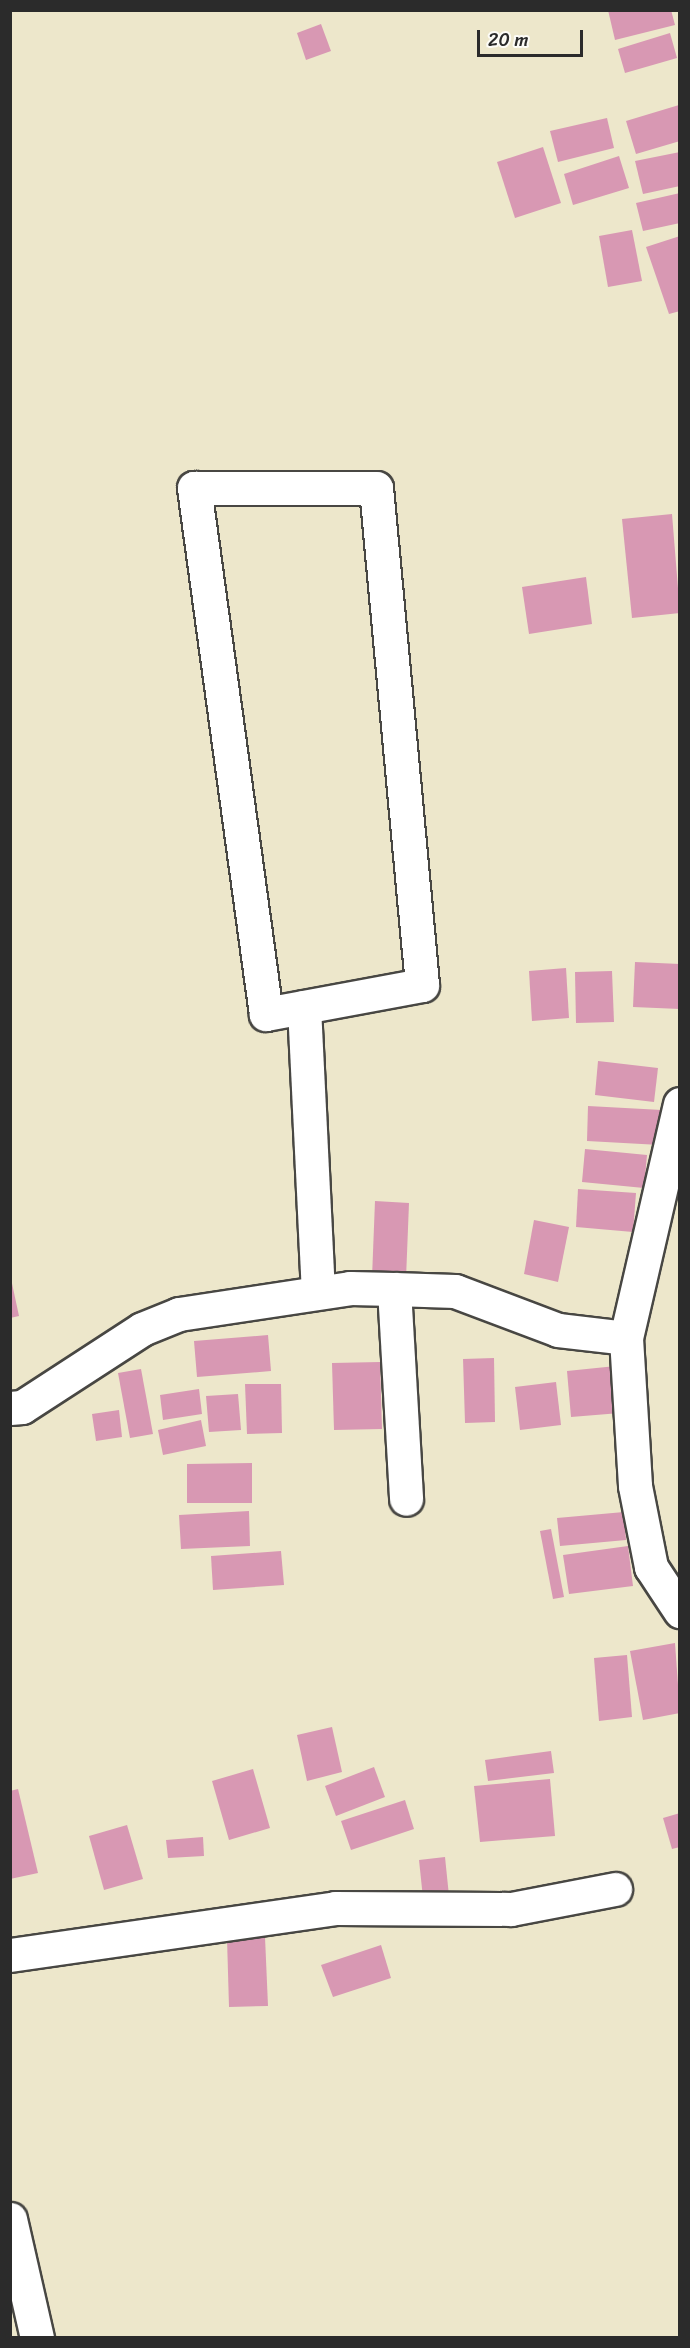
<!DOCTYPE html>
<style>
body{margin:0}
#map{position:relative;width:690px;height:2348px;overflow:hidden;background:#ede7cb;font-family:Sriracha,sans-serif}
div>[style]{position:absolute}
.building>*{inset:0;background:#d898b3}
.roads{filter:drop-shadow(2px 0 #484743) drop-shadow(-2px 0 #484743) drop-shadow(0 2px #484743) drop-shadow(0 -2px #484743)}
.minor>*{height:33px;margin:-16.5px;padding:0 16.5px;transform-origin:16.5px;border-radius:16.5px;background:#fff}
span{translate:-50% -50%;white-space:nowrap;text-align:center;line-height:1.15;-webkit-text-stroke:5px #fdfcf7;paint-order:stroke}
.frame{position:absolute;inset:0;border:12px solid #2b2b2b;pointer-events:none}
.scale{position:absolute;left:477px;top:30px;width:106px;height:27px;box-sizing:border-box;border:3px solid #2b2b2b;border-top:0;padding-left:8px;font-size:18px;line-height:21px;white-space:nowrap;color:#2b2b2b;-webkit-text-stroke:4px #fdfcf7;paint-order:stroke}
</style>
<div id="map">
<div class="building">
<div style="clip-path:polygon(608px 10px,671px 10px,675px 25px,615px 40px)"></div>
<div style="clip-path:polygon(321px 24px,331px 51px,306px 60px,297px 33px)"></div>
<div style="clip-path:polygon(670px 33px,677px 58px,625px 73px,618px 49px)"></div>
<div style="clip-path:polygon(679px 105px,680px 141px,636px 154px,626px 121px)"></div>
<div style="clip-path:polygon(607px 118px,614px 148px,558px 162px,550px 131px)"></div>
<div style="clip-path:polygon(543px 147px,561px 203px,515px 218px,497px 162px)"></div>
<div style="clip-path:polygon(680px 152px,680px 186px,643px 194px,635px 161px)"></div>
<div style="clip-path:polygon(619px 156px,629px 188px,573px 205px,564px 174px)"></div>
<div style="clip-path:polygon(680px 193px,680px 223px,643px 231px,636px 203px)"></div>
<div style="clip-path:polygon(632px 230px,642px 281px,608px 287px,599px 236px)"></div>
<div style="clip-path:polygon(680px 236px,680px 311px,669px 314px,646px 247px)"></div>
<div style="clip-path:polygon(672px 514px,680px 613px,632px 618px,622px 519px)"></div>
<div style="clip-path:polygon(586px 577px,592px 624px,529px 634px,522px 587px)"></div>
<div style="clip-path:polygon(635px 962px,680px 964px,680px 1009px,633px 1007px)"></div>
<div style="clip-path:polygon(566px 968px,569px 1018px,532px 1021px,529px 971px)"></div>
<div style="clip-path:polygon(612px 971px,614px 1022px,576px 1023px,575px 972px)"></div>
<div style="clip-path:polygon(598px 1061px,658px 1068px,654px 1102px,595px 1095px)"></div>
<div style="clip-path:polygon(588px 1106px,662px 1110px,660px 1145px,587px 1141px)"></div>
<div style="clip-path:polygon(585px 1149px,647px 1155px,644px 1188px,582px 1182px)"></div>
<div style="clip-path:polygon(578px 1189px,636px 1193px,633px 1232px,576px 1227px)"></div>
<div style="clip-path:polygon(375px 1201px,409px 1203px,406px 1279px,372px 1278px)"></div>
<div style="clip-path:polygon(534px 1220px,569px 1227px,558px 1282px,524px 1274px)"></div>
<div style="clip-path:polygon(10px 1274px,19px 1316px,10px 1318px)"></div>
<div style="clip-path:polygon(268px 1335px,271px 1371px,197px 1377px,194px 1341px)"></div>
<div style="clip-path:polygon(494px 1358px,495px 1422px,465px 1423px,463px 1359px)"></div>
<div style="clip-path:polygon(380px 1362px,382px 1429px,334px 1430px,332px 1363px)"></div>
<div style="clip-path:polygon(616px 1366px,620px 1413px,571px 1417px,567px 1371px)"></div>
<div style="clip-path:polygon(141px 1369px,153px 1434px,130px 1438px,118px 1373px)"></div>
<div style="clip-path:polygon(556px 1382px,561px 1425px,520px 1430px,515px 1387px)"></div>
<div style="clip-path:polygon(245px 1384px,281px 1384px,282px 1433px,247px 1434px)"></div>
<div style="clip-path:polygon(199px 1389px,202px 1414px,163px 1420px,160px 1395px)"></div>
<div style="clip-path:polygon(238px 1394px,241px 1430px,209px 1432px,206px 1396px)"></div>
<div style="clip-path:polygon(119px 1410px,122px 1437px,96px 1441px,92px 1414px)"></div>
<div style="clip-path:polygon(201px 1420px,206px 1446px,163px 1455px,158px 1430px)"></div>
<div style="clip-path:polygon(252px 1463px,252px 1503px,187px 1503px,187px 1464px)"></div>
<div style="clip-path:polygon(249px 1511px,250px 1546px,181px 1549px,179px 1515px)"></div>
<div style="clip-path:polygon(624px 1512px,626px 1540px,560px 1546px,557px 1518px)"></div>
<div style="clip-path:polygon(551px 1529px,564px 1597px,553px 1599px,540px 1531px)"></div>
<div style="clip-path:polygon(628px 1546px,633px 1586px,569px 1594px,563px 1555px)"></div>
<div style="clip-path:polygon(281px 1551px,284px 1585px,213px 1590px,211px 1556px)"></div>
<div style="clip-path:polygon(675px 1643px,680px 1713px,643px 1720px,630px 1651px)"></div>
<div style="clip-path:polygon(627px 1655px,632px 1717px,599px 1721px,594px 1658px)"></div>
<div style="clip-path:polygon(332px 1727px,342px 1772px,307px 1781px,297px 1735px)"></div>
<div style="clip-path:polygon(551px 1751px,554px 1773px,488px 1781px,485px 1760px)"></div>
<div style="clip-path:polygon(374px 1767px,385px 1797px,336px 1816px,325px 1786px)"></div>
<div style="clip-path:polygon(253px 1769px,270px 1828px,229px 1840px,212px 1781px)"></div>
<div style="clip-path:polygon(550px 1779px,555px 1836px,480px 1842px,474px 1786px)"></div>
<div style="clip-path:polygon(18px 1789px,38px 1873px,10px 1879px,10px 1791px)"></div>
<div style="clip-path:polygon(405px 1800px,414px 1829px,351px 1850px,341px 1821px)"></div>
<div style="clip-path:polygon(680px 1813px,680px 1847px,672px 1849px,663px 1818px)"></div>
<div style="clip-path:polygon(127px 1825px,143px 1879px,104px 1890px,89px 1836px)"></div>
<div style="clip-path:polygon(203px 1837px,204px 1856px,168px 1858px,166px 1840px)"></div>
<div style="clip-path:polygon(445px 1857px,449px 1896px,423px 1898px,419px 1860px)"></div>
<div style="clip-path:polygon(265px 1937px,268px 2006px,229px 2007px,227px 1938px)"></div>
<div style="clip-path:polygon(381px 1945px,391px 1978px,333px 1997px,321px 1965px)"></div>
</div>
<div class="roads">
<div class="minor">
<div style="left:194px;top:488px;width:182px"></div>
<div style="left:376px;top:488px;width:499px;rotate:84.7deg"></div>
<div style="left:422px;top:985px;width:159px;rotate:169.5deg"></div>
<div style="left:266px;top:1014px;width:531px;rotate:-97.79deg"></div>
<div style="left:304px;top:1007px;width:285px;rotate:87.2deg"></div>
<div style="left:680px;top:1104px;width:240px;rotate:103deg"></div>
<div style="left:626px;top:1338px;width:148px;rotate:86.5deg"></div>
<div style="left:635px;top:1486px;width:83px;rotate:78.8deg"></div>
<div style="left:651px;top:1567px;width:53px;rotate:56.6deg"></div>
<div style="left:394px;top:1289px;width:61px;rotate:1.9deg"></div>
<div style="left:455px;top:1291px;width:110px;rotate:20.7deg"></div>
<div style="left:558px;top:1330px;width:68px;rotate:6.7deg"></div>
<div style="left:10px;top:1408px;width:12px;rotate:-5deg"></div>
<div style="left:22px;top:1407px;width:143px;rotate:-33deg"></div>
<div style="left:142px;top:1329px;width:40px;rotate:-22deg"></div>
<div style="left:179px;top:1314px;width:173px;rotate:-8.6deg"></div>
<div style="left:350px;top:1288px;width:44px;rotate:1.3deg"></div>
<div style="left:394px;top:1289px;width:210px;rotate:86.7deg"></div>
<div style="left:10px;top:1955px;width:328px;rotate:-8.2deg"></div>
<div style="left:335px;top:1908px;width:176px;rotate:0.3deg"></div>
<div style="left:511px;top:1909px;width:106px;rotate:-10.9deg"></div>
<div style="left:10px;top:2219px;width:122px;rotate:77.2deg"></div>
</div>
</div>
<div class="frame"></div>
<div class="scale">20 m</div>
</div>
